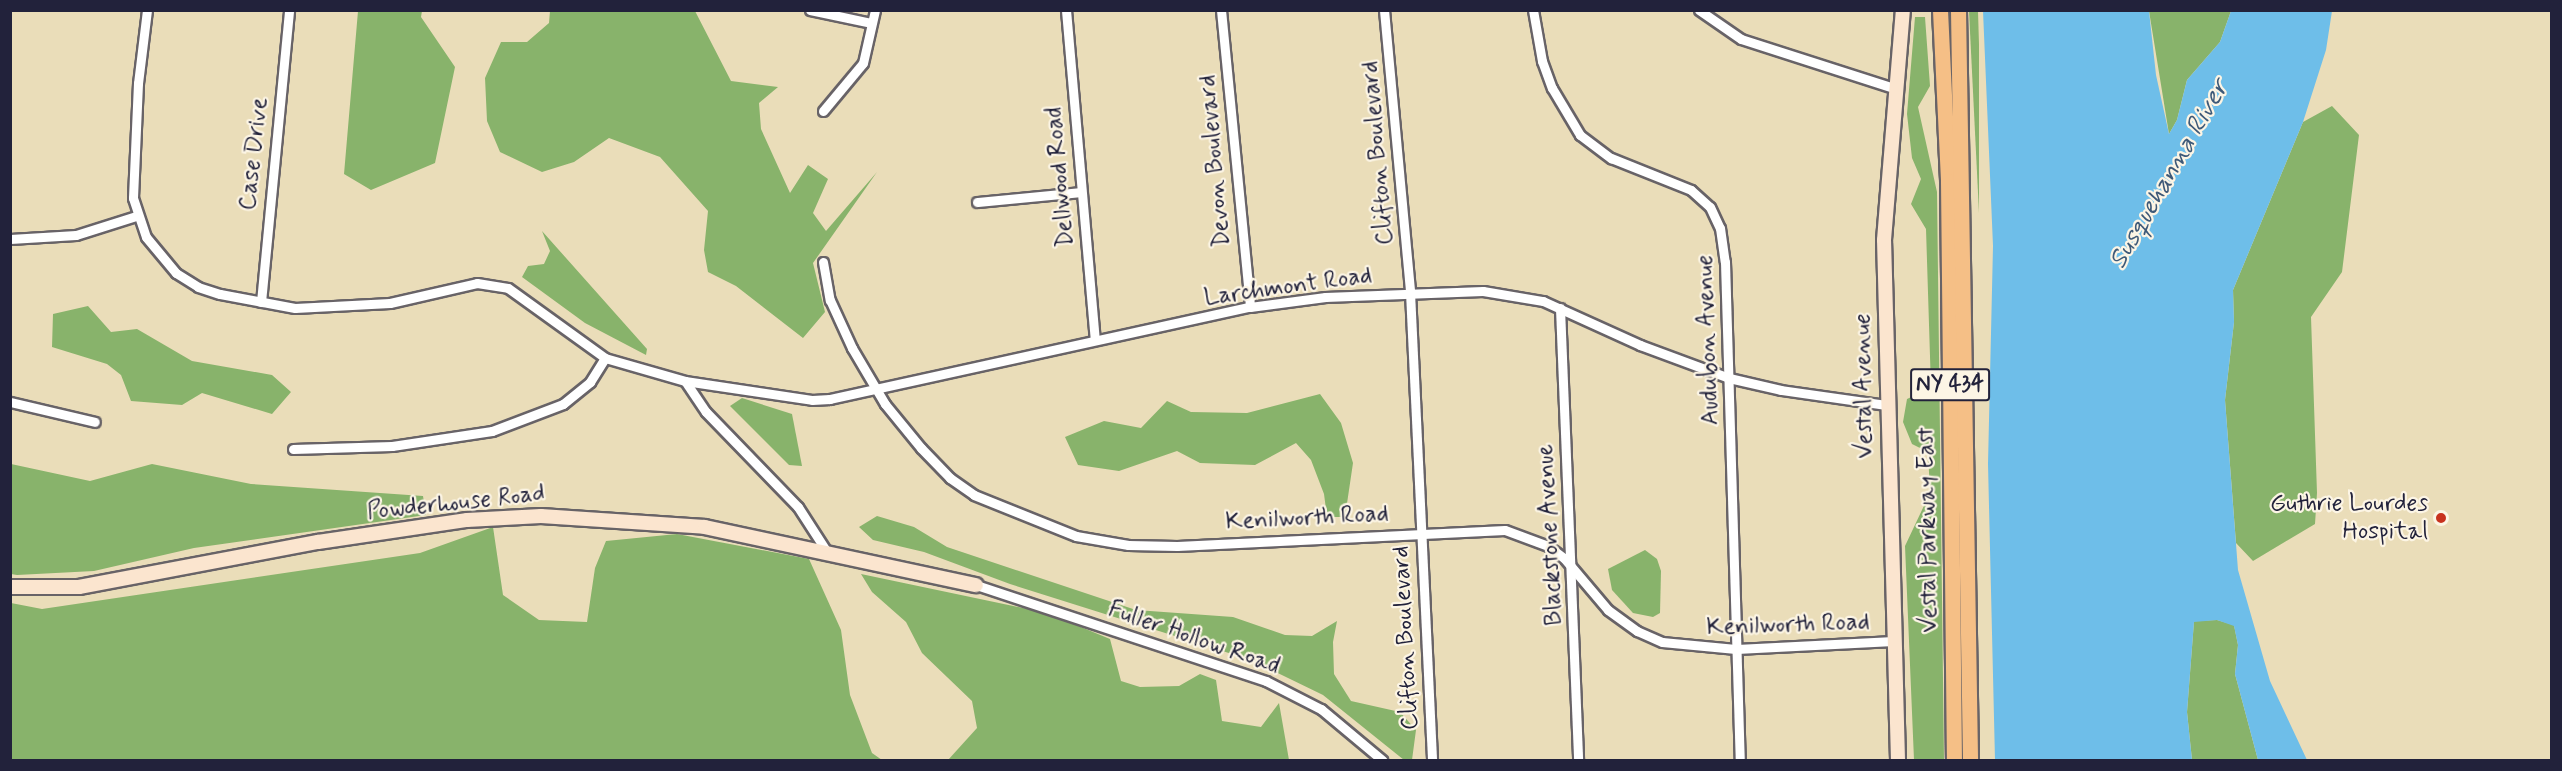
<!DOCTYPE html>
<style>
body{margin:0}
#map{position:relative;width:2562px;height:771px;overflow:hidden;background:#eaddb9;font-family:Mynerve,sans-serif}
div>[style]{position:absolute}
.forest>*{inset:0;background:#88b36b}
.water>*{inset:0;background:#6ebee9}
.roads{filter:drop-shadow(2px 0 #686367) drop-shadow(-2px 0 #686367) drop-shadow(0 2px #686367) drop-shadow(0 -2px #686367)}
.street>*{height:9px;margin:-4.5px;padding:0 4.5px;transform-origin:4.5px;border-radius:4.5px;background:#fff}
.secondary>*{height:14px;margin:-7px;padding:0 7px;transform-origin:7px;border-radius:7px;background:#fbe5cf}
.primary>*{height:15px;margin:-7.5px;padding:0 7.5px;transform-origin:7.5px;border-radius:7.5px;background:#f5bf86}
.dots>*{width:16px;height:16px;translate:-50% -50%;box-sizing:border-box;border:3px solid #fcf5e5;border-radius:50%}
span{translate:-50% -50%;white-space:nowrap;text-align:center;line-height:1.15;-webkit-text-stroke:4.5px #fcf5e5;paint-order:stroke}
.shield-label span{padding:2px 4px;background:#fcf5e5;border:2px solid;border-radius:4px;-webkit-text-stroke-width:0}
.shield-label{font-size:22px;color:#22223b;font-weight:700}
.street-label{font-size:24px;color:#22223b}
.poi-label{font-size:24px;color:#22223b}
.right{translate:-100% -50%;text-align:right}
.water-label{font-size:26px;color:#3d5978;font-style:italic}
.frame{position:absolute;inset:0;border:12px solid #22223b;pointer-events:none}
</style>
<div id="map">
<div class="forest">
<div style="clip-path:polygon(358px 11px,422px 11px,421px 17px,455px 67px,435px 163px,371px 190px,344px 174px)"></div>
<div style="clip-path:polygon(550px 11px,695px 11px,731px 81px,778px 87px,759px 103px,761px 129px,790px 193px,808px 165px,828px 179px,813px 213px,826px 231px,877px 172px,813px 263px,825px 312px,803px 338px,736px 286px,708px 272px,704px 250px,708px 211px,660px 157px,609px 138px,574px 162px,542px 172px,500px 152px,487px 121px,485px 78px,501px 42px,527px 42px,549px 23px)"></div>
<div style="clip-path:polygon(1969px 11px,1978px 11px,1979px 45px,1979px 213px)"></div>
<div style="clip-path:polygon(2149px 11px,2231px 11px,2220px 42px,2187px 80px,2177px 120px,2169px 134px)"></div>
<div style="clip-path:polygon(1915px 17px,1925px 17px,1930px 86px,1918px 107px,1937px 192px,1944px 760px,1914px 760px,1905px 546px,1930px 493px,1928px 452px,1912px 444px,1903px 422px,1907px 399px,1931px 388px,1926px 229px,1911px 204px,1921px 179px,1912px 158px,1907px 114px)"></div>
<div style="clip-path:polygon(2332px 106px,2359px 135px,2342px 272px,2311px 317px,2317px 493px,2315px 524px,2253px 561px,2236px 543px,2225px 400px,2234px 322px,2233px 290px,2303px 122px)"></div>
<div style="clip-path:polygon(542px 231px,647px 349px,646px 355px,585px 323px,522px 277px,528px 266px,544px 264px,550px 251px)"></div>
<div style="clip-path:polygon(88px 306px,111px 332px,137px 329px,192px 361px,272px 375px,291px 392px,272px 414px,202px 393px,182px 405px,131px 401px,121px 375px,107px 364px,52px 347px,53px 314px)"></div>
<div style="clip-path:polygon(1320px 394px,1341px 423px,1353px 463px,1345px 517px,1327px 517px,1324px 494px,1311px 460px,1296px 443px,1255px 465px,1200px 463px,1177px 451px,1119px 471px,1078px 465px,1065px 437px,1104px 421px,1141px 428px,1167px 401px,1191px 412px,1247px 413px)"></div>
<div style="clip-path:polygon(742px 398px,792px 414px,802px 466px,789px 465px,730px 406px)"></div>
<div style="clip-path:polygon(11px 464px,90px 481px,152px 464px,251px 484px,423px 496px,426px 515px,194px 548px,94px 571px,17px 575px,11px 574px)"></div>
<div style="clip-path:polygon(877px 516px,914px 527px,947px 547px,1136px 610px,1233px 617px,1285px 635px,1312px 636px,1337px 621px,1333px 642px,1334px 674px,1351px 701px,1400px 712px,1416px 730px,1412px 760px,1404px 760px,1323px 695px,1251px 660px,1010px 584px,924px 552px,873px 540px,859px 527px)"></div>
<div style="clip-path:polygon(493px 527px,503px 595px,539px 620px,587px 622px,595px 568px,606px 541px,677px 534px,809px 559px,841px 630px,850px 695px,872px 753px,882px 760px,11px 760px,11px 603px,42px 609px,420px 553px)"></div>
<div style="clip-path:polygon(1645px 550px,1657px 559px,1661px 571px,1660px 613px,1653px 617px,1633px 613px,1612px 590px,1608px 569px)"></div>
<div style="clip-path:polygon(861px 574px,1047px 613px,1110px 639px,1121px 681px,1140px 687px,1179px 686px,1200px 674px,1216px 680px,1222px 721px,1261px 727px,1279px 703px,1289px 760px,948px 760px,977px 728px,972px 701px,922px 653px,906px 622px,872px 592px)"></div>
<div style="clip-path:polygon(2217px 620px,2234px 625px,2238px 645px,2235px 674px,2258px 760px,2192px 760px,2187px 712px,2194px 621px)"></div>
</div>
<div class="water">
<div style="clip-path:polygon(1983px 11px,2149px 11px,2156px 75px,2169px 134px,2177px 120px,2187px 80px,2220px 42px,2231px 11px,2332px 11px,2326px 50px,2303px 122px,2233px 290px,2234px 322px,2225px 400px,2238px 570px,2270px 681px,2307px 760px,2258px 760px,2235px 674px,2238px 645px,2234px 626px,2217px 620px,2194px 622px,2187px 712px,2192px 760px,1995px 760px,1988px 464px,1993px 246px)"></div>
</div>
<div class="roads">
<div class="street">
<div style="left:147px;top:10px;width:74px;rotate:97deg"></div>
<div style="left:138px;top:83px;width:115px;rotate:92.5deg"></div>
<div style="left:133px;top:198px;width:41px;rotate:71.6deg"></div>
<div style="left:146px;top:237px;width:47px;rotate:50.2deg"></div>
<div style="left:176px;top:273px;width:26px;rotate:32deg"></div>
<div style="left:198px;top:287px;width:23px;rotate:18deg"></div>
<div style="left:220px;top:294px;width:76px;rotate:10.6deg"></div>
<div style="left:295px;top:308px;width:95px;rotate:-3deg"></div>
<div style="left:390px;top:303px;width:89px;rotate:-12.9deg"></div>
<div style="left:477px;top:283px;width:31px;rotate:9deg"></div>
<div style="left:508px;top:288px;width:120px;rotate:35.8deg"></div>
<div style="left:605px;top:358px;width:83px;rotate:16deg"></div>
<div style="left:685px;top:381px;width:37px;rotate:56deg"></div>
<div style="left:706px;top:412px;width:132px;rotate:45.9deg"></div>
<div style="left:798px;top:507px;width:54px;rotate:57.2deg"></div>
<div style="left:810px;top:10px;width:62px;rotate:12deg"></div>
<div style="left:1066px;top:10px;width:330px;rotate:85deg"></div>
<div style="left:1221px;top:10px;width:298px;rotate:84.4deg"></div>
<div style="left:1384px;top:10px;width:283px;rotate:84.7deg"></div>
<div style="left:1410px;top:292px;width:469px;rotate:87.3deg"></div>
<div style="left:1533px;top:10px;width:52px;rotate:80deg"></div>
<div style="left:1542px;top:61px;width:29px;rotate:70deg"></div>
<div style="left:1552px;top:88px;width:55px;rotate:59.2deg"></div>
<div style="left:1580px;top:135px;width:39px;rotate:37deg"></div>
<div style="left:1611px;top:158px;width:86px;rotate:21.8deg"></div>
<div style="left:1691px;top:190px;width:25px;rotate:42deg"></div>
<div style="left:1710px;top:207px;width:23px;rotate:65deg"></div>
<div style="left:1720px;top:228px;width:34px;rotate:82deg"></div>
<div style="left:1725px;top:262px;width:498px;rotate:88.3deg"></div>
<div style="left:1699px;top:10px;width:51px;rotate:34.6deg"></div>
<div style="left:1741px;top:39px;width:164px;rotate:17.8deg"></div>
<div style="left:823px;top:111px;width:62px;rotate:-50.2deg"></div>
<div style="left:863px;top:63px;width:54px;rotate:-77.2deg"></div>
<div style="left:977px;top:202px;width:103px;rotate:-5.5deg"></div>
<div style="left:10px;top:239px;width:66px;rotate:-3.5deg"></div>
<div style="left:76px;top:235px;width:63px;rotate:-17.6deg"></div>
<div style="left:823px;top:262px;width:39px;rotate:80deg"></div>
<div style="left:830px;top:300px;width:53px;rotate:65.4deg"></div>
<div style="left:852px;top:348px;width:65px;rotate:59.5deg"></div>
<div style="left:885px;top:404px;width:57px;rotate:50.7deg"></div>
<div style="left:921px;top:448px;width:42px;rotate:46deg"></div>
<div style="left:950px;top:478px;width:29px;rotate:35deg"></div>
<div style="left:974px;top:495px;width:110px;rotate:21.9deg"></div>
<div style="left:1076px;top:536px;width:53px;rotate:9.8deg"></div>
<div style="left:1128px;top:545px;width:49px;rotate:1.2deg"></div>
<div style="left:1177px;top:546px;width:328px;rotate:-2.8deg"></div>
<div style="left:1505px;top:530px;width:46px;rotate:20.4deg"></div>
<div style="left:1548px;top:546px;width:20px;rotate:37deg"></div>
<div style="left:1564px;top:558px;width:68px;rotate:49.8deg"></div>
<div style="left:1608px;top:610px;width:36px;rotate:36deg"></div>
<div style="left:1637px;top:631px;width:27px;rotate:24deg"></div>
<div style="left:1662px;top:642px;width:74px;rotate:5.4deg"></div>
<div style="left:1736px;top:649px;width:158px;rotate:-2.9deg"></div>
<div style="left:261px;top:302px;width:293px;rotate:-84.5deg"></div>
<div style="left:1560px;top:308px;width:452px;rotate:87.7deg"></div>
<div style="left:685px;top:381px;width:128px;rotate:8.5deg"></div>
<div style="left:812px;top:400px;width:18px;rotate:-3deg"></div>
<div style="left:830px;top:399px;width:430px;rotate:-12.4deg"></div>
<div style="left:1250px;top:307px;width:76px;rotate:-7.6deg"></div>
<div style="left:1325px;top:297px;width:158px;rotate:-2.2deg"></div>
<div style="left:1483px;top:291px;width:61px;rotate:9.5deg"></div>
<div style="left:1543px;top:301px;width:107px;rotate:24.4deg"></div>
<div style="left:1640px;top:345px;width:95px;rotate:20.3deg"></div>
<div style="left:1729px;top:378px;width:53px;rotate:13deg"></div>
<div style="left:1781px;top:390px;width:107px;rotate:8.1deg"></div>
<div style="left:10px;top:402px;width:87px;rotate:13.2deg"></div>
<div style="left:293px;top:449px;width:99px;rotate:-1.7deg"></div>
<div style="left:392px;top:446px;width:101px;rotate:-8.5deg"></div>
<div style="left:492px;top:431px;width:76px;rotate:-20.8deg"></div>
<div style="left:563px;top:404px;width:35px;rotate:-39deg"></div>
<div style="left:590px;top:382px;width:28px;rotate:-58deg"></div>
<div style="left:976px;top:585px;width:305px;rotate:18.3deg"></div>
<div style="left:1266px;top:681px;width:62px;rotate:27deg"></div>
<div style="left:1321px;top:709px;width:80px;rotate:39.9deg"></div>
</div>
<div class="secondary">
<div style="left:10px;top:587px;width:69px"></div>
<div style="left:79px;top:587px;width:243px;rotate:-10.7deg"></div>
<div style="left:318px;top:542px;width:151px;rotate:-8.4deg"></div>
<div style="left:467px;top:520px;width:74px;rotate:-3.1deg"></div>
<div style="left:541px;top:516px;width:164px;rotate:3.8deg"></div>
<div style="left:705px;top:527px;width:277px;rotate:12.1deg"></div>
<div style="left:1898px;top:760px;width:520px;rotate:-91.54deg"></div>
<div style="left:1884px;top:240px;width:231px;rotate:-85.3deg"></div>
</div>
<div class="primary">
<div style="left:1940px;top:10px;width:171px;rotate:87.3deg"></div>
<div style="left:1948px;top:181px;width:579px;rotate:89.41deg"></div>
<div style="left:1958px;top:10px;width:750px;rotate:89.08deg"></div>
</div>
</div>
<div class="dots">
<div style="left:2441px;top:518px;background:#c8321e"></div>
</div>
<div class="shield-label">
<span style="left:1950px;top:385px">NY 434</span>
</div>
<div class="street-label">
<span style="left:1378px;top:153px;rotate:-95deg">Clifton Boulevard</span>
<span style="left:254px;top:154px;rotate:-84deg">Case Drive</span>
<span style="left:1215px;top:161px;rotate:-95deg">Devon Boulevard</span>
<span style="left:1060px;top:177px;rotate:-95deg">Dellwood Road</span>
<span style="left:1288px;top:287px;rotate:-8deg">Larchmont Road</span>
<span style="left:1708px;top:340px;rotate:-92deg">Audubon Avenue</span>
<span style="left:1864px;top:386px;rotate:-91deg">Vestal Avenue</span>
<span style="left:456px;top:503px;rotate:-6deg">Powderhouse Road</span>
<span style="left:1307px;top:518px;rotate:-3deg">Kenilworth Road</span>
<span style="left:1928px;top:530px;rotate:-91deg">Vestal Parkway East</span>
<span style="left:1550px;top:535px;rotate:-93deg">Blackstone Avenue</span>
<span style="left:1788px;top:625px;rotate:-2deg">Kenilworth Road</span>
<span style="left:1194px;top:638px;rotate:19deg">Fuller Hollow Road</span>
<span style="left:1406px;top:638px;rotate:-93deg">Clifton Boulevard</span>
</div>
<div class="poi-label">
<span class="right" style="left:2428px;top:518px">Guthrie Lourdes<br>Hospital</span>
</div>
<div class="water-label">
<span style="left:2170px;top:175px;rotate:-60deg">Susquehanna River</span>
</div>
<div class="frame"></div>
</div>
